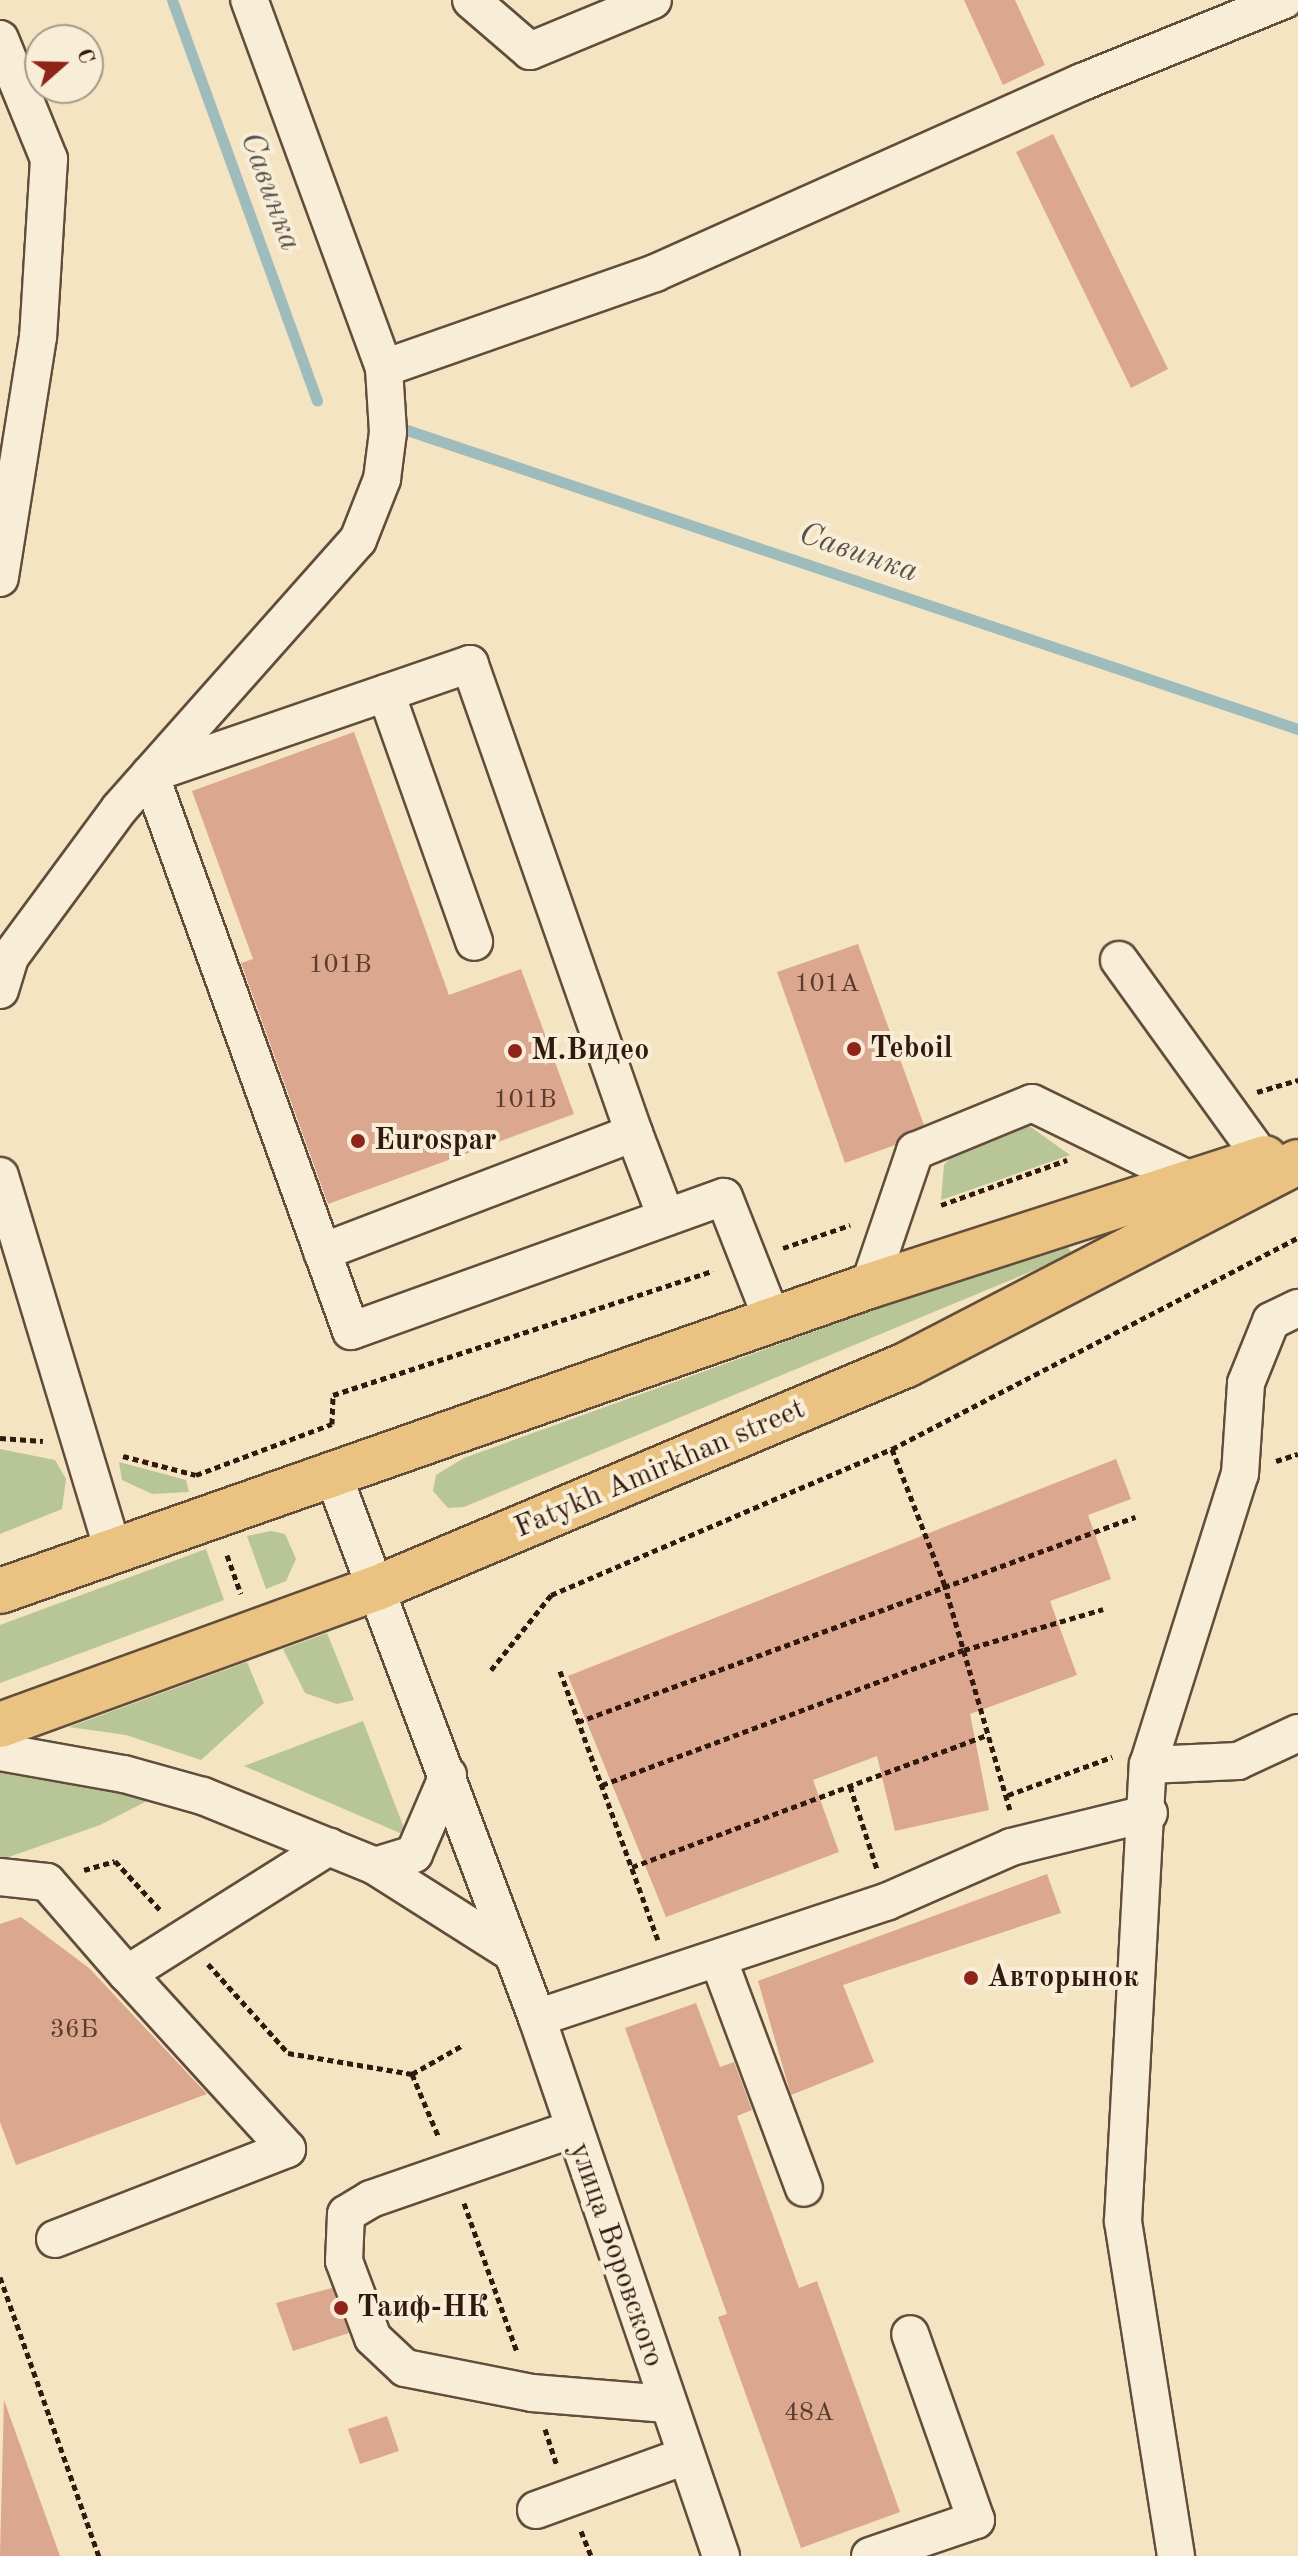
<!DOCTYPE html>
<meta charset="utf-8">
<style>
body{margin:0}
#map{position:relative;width:1298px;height:2556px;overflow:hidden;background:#f4e4c2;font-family:"Old Standard TT",serif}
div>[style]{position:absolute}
.green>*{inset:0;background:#b8c596}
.stream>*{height:11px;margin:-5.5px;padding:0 5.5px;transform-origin:5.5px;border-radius:5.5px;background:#9fbcbc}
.building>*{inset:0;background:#dba78f}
.path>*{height:5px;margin-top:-2.5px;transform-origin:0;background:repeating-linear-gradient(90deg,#32190e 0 6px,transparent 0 10px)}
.roads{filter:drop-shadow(2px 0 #624c3b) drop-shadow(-2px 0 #624c3b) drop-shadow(0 2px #624c3b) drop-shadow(0 -2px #624c3b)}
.minor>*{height:36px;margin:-18px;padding:0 18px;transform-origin:18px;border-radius:18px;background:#f8edd7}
.major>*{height:44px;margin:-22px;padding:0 22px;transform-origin:22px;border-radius:22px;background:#eac281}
.dots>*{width:22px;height:22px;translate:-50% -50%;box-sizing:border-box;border:4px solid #f8edd7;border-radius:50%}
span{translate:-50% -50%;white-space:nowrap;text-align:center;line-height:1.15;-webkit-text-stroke:8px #f8edd7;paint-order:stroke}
.number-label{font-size:26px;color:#5c3c2e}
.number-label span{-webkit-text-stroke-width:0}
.poi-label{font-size:30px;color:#32190e;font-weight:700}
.left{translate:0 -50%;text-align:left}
.street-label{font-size:30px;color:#32190e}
.water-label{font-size:32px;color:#58524b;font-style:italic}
.north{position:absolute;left:24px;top:24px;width:80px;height:80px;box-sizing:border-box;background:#f8edd7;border:2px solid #a99887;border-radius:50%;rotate:70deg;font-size:22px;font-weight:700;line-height:32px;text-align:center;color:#32190e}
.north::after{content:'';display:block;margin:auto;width:28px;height:36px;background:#8f2418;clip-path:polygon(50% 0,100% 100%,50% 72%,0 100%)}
</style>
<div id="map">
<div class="green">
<div style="clip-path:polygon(1028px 1125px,1070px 1155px,941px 1200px,944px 1165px,971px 1133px)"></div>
<div style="clip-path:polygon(1062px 1242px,1071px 1251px,1066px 1257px,464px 1507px,448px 1508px,433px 1491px,436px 1475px,464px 1458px)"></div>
<div style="clip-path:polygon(0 1449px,55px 1460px,66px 1479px,62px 1509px,0 1534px)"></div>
<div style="clip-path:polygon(119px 1462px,186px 1480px,189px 1492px,152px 1494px,122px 1480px)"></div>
<div style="clip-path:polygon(271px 1531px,285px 1534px,296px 1559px,286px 1581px,266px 1589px,247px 1536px)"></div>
<div style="clip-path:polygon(206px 1549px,224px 1600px,0 1683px,0 1625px)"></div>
<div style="clip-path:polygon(327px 1633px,354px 1700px,337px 1704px,305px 1693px,283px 1649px)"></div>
<div style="clip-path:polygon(247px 1662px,264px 1703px,201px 1760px,126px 1735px,69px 1727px)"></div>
<div style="clip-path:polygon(363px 1721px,407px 1836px,244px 1766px)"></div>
<div style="clip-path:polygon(0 1770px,51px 1771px,151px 1799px,100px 1825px,0 1860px)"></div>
</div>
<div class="stream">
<div style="left:172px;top:0;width:426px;rotate:70.1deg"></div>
<div style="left:401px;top:428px;width:946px;rotate:18.55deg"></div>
</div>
<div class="building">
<div style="clip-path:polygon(964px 0,1015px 0,1045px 65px,1003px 85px)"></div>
<div style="clip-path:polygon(1053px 134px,1168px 369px,1131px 388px,1016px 152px)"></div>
<div style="clip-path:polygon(354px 732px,449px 995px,521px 969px,574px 1114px,328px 1204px,241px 963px,253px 959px,192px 791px)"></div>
<div style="clip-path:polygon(858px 944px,924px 1125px,895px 1145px,845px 1163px,777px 972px)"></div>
<div style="clip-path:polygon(1116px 1459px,1131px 1499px,1088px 1515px,1111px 1579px,1050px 1601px,1077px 1675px,970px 1714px,989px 1810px,895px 1831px,877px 1756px,813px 1780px,839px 1852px,666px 1917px,568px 1676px)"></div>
<div style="clip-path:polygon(1047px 1874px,1061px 1913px,843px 1985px,874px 2062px,791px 2095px,758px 1981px)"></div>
<div style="clip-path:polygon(21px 1917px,89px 1968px,207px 2094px,16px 2165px,0 2122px,0 1924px)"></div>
<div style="clip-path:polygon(696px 2003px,720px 2067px,734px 2062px,752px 2110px,737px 2116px,799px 2288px,817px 2281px,900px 2512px,801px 2548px,718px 2317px,727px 2314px,625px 2028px)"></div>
<div style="clip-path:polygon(332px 2288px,349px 2333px,293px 2351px,276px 2303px)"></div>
<div style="clip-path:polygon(4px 2400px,60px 2556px,0 2556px)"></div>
<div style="clip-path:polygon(387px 2416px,399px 2451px,360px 2464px,348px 2429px)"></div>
</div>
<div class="path">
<div style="left:1257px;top:1092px;width:43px;rotate:-16.3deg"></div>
<div style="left:941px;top:1205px;width:134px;rotate:-19.7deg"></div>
<div style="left:783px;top:1248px;width:71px;rotate:-18.9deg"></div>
<div style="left:0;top:1438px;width:43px;rotate:4deg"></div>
<div style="left:892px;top:1449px;width:144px;rotate:68.8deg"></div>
<div style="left:944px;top:1583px;width:236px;rotate:73.8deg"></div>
<div style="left:123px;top:1456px;width:75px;rotate:14.6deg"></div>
<div style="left:196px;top:1475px;width:145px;rotate:-20.6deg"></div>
<div style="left:332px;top:1424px;width:29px;rotate:-88deg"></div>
<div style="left:333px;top:1395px;width:400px;rotate:-18.1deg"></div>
<div style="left:1276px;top:1461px;width:23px;rotate:-18deg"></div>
<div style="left:227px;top:1555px;width:41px;rotate:70.3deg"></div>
<div style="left:491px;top:1670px;width:96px;rotate:-51.3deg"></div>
<div style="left:551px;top:1595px;width:371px;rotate:-23.2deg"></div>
<div style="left:892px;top:1449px;width:458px;rotate:-27.5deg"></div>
<div style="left:560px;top:1671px;width:286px;rotate:70deg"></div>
<div style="left:578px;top:1722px;width:594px;rotate:-20.21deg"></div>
<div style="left:602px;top:1785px;width:386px;rotate:-20.5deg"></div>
<div style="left:964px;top:1650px;width:145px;rotate:-16.4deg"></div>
<div style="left:850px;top:1786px;width:87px;rotate:72deg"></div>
<div style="left:1008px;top:1795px;width:111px;rotate:-20.1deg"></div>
<div style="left:632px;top:1867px;width:377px;rotate:-20.4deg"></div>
<div style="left:84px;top:1870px;width:32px;rotate:-16deg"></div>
<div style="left:115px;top:1861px;width:69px;rotate:47.3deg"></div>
<div style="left:208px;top:1964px;width:120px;rotate:48deg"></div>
<div style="left:288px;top:2053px;width:126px;rotate:9.6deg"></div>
<div style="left:412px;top:2074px;width:69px;rotate:67.1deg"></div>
<div style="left:412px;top:2074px;width:59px;rotate:-29.6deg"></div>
<div style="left:464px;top:2203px;width:158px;rotate:70.4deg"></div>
<div style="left:0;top:2277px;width:296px;rotate:70.5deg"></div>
<div style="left:545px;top:2429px;width:38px;rotate:72deg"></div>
<div style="left:581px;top:2531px;width:27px;rotate:68deg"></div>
</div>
<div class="roads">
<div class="minor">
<div style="left:471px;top:0;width:78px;rotate:40.8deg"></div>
<div style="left:530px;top:51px;width:133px;rotate:-22.5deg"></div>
<div style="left:0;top:39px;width:130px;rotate:67.8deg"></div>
<div style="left:49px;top:159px;width:178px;rotate:93.5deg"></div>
<div style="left:38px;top:337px;width:244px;rotate:99deg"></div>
<div style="left:384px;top:368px;width:287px;rotate:-19.3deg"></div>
<div style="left:655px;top:273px;width:468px;rotate:-24.1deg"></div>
<div style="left:1082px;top:82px;width:218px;rotate:-22.1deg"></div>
<div style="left:386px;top:693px;width:264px;rotate:70.5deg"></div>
<div style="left:1119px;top:960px;width:244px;rotate:54.2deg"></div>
<div style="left:0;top:990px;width:34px;rotate:-73deg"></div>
<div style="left:10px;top:957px;width:184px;rotate:-53.6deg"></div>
<div style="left:119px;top:809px;width:360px;rotate:-48.4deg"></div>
<div style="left:358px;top:540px;width:66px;rotate:-68.5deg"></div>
<div style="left:382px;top:479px;width:47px;rotate:-82.7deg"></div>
<div style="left:388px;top:432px;width:64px;rotate:-93.6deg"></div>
<div style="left:384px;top:368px;width:392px;rotate:-110.1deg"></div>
<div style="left:634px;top:1133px;width:497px;rotate:-109.3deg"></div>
<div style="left:470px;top:664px;width:338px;rotate:161deg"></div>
<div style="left:150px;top:774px;width:592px;rotate:70.16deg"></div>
<div style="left:351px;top:1331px;width:396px;rotate:-19.8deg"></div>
<div style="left:724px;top:1197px;width:131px;rotate:68.5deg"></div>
<div style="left:0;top:1176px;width:392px;rotate:73.2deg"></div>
<div style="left:322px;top:1252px;width:334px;rotate:-20.9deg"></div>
<div style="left:634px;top:1133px;width:90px;rotate:69.1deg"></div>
<div style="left:869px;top:1286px;width:143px;rotate:-71.2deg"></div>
<div style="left:915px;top:1151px;width:126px;rotate:-22.3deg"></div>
<div style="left:1032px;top:1103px;width:174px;rotate:26deg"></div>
<div style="left:332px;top:1472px;width:583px;rotate:69.42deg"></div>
<div style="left:537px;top:2018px;width:569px;rotate:71.12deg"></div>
<div style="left:0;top:1752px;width:126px;rotate:10.1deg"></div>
<div style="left:124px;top:1774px;width:82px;rotate:15.6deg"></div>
<div style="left:203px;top:1796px;width:186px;rotate:22.1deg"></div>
<div style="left:375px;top:1866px;width:162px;rotate:32.4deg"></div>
<div style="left:1148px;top:1765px;width:90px;rotate:-2.5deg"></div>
<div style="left:1238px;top:1761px;width:66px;rotate:-25deg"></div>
<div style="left:375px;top:1866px;width:41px;rotate:-17.1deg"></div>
<div style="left:414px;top:1854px;width:86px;rotate:-66.7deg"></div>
<div style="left:0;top:1877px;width:47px;rotate:6.1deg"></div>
<div style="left:47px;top:1882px;width:122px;rotate:49deg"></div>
<div style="left:127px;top:1974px;width:239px;rotate:-32.2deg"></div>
<div style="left:719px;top:1961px;width:242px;rotate:69.5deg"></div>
<div style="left:537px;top:2018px;width:368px;rotate:-18.4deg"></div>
<div style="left:886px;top:1902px;width:137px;rotate:-23.7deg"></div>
<div style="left:1011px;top:1847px;width:142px;rotate:-13.8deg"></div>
<div style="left:573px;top:2129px;width:214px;rotate:160.9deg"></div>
<div style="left:371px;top:2199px;width:29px;rotate:149deg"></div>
<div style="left:346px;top:2214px;width:47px;rotate:92.4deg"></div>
<div style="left:344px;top:2261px;width:82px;rotate:69.4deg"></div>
<div style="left:373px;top:2338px;width:44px;rotate:43.2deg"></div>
<div style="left:405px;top:2368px;width:129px;rotate:11.1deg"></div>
<div style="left:532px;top:2393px;width:135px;rotate:4.7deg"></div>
<div style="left:55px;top:2239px;width:249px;rotate:-21.2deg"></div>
<div style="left:287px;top:2149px;width:237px;rotate:-132.4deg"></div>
<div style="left:536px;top:2510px;width:158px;rotate:-19.9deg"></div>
<div style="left:870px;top:2556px;width:112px;rotate:-18.8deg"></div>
<div style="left:976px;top:2520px;width:197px;rotate:-109.5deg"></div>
<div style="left:1176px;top:2556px;width:339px;rotate:-99deg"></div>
<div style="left:1123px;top:2221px;width:457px;rotate:-86.9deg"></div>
<div style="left:1148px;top:1765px;width:305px;rotate:-72.5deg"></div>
<div style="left:1240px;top:1474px;width:91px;rotate:-86.2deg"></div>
<div style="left:1246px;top:1383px;width:67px;rotate:-68deg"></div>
<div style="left:1271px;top:1321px;width:30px;rotate:-26deg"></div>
</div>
<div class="major">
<div style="left:0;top:1591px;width:921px;rotate:-19.34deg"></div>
<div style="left:869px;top:1286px;width:416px;rotate:-17.9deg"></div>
<div style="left:0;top:1725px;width:401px;rotate:-20deg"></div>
<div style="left:377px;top:1588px;width:574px;rotate:-22.86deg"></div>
<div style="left:906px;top:1365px;width:441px;rotate:-27.4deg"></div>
</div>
</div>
<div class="dots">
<div style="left:854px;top:1049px;background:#8f2418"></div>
<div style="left:515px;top:1051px;background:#8f2418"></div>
<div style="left:358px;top:1141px;background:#8f2418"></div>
<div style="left:971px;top:1978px;background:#8f2418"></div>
<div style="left:341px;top:2308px;background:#8f2418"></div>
</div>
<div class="number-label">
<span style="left:340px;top:966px">101В</span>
<span style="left:827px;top:985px">101А</span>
<span style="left:525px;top:1101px">101В</span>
<span style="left:74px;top:2031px">36Б</span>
<span style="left:809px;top:2414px">48А</span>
</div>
<div class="poi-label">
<span class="left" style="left:870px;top:1049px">Teboil</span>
<span class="left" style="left:531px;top:1051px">М.Видео</span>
<span class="left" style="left:374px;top:1141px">Eurospar</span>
<span class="left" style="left:987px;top:1978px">Авторынок</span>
<span class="left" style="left:357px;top:2308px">Таиф-НК</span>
</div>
<div class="street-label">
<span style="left:660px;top:1469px;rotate:-23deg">Fatykh Amirkhan street</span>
<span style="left:616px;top:2255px;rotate:71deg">улица Воровского</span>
</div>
<div class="water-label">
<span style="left:269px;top:192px;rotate:70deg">Савинка</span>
<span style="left:858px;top:554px;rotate:19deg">Савинка</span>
</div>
<div class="north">С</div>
</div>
